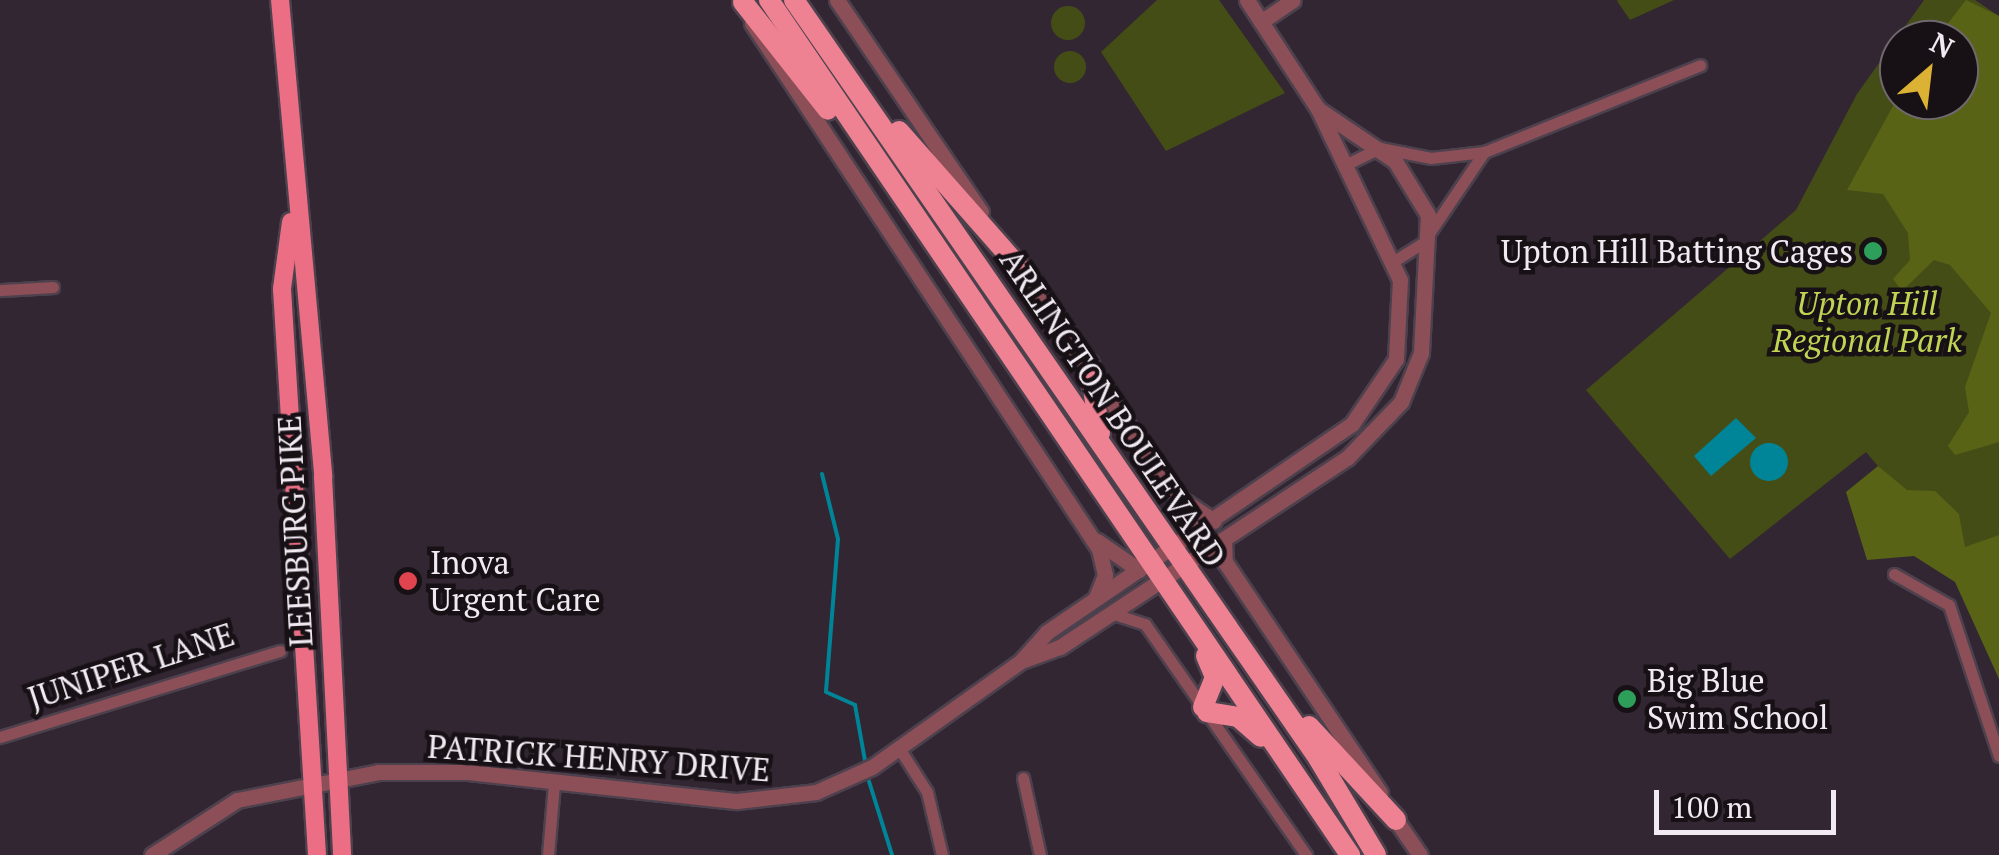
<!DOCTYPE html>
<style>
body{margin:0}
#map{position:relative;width:1999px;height:855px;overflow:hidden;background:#322632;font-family:"PT Serif",serif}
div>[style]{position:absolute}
.green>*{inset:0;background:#454d16}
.round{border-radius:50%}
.forest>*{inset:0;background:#586316}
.water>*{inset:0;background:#008498}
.stream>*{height:4px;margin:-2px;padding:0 2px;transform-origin:2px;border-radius:2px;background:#008498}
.roads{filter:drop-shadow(2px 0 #4d414d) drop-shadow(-2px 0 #4d414d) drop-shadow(0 2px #4d414d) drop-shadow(0 -2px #4d414d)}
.minor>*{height:11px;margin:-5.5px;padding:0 5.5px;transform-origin:5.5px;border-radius:5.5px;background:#8c4f58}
.tertiary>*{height:15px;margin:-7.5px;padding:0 7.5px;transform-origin:7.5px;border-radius:7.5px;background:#8c4f58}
.primary>*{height:18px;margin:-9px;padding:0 9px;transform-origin:9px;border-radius:9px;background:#ec6e84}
.trunk>*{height:20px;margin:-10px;padding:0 10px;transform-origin:10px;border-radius:10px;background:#ee8292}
.dots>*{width:28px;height:28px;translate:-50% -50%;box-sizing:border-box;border:5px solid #171116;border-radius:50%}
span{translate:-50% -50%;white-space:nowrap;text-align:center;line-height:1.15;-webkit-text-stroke:9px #171116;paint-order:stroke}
.poi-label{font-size:32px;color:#f2eaf2}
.right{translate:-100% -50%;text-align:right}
.left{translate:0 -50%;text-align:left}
.park-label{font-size:32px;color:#c0d454;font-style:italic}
.street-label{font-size:32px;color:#f2eaf2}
.north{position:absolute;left:1879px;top:20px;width:100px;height:100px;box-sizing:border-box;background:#171116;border:2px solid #6f686e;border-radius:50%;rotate:28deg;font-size:28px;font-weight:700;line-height:40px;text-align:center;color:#f2eaf2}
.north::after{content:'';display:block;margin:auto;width:35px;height:45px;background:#dbb233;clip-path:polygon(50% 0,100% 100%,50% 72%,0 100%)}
.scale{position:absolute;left:1654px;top:790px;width:182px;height:45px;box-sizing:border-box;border:5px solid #f2eaf2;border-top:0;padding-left:12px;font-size:30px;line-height:35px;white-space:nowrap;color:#f2eaf2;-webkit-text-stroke:8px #171116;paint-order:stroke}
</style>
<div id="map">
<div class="green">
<div style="clip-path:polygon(1157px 0,1219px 0,1285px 93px,1166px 151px,1101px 52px)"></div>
<div style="clip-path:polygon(1674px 0,1630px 20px,1617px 1px,1618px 0)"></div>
<div style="clip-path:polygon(evenodd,1924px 0,1975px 0,1999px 16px,1999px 609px,1866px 452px,1730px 559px,1586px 390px,1796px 210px,1857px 94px,1924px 0,1899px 40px,1959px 40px,1959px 100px,1899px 100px,1899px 40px)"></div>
<div class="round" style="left:1051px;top:6px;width:34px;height:34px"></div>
<div class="round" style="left:1054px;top:51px;width:32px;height:32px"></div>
</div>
<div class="forest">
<div style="clip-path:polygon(1966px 0,1999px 16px,1999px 442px,1955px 455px,1948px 446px,1969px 412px,1965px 387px,1991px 313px,1950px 265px,1934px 260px,1902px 291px,1893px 279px,1910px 260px,1908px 233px,1883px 194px,1847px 190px,1899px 95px,1959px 100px,1959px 40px,1935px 40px)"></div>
<div style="clip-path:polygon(1878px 466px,1907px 490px,1935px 491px,1959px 514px,1965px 547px,1999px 535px,1999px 679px,1955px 582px,1914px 556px,1867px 560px,1846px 492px)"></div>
</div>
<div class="water">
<div style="clip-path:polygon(1736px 418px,1756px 438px,1711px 476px,1694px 456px)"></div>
<div class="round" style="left:1750px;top:443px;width:38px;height:38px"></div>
</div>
<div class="stream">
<div style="left:822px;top:474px;width:67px;rotate:76.2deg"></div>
<div style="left:838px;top:539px;width:153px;rotate:94.5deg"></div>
<div style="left:826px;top:692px;width:32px;rotate:24deg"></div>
<div style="left:855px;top:705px;width:62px;rotate:79.8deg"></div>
<div style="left:867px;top:775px;width:84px;rotate:72.6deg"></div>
</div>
<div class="roads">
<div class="minor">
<div style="left:1347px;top:164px;width:37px;rotate:-26deg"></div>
<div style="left:1380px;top:148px;width:52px;rotate:11.1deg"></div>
<div style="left:1431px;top:158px;width:53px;rotate:-6.5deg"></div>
<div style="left:1484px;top:152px;width:233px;rotate:-21.9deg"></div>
<div style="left:1430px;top:232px;width:97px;rotate:-56deg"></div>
<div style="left:1394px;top:261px;width:36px;rotate:-32deg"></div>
<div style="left:0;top:290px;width:53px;rotate:-3.2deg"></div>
<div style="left:1894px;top:574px;width:63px;rotate:29.4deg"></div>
<div style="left:1949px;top:605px;width:159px;rotate:71.7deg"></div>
<div style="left:1111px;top:613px;width:36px;rotate:18deg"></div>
<div style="left:1145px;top:624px;width:282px;rotate:55.1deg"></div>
<div style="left:0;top:737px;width:293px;rotate:-17.1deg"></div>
<div style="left:899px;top:748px;width:52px;rotate:57.5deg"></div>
<div style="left:927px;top:792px;width:65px;rotate:76.6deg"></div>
<div style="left:1023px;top:778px;width:79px;rotate:77.6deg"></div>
<div style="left:548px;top:855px;width:72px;rotate:-85.2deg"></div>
</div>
<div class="tertiary">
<div style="left:837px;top:0;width:256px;rotate:55.8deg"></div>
<div style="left:1262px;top:21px;width:37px;rotate:-34deg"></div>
<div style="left:752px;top:23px;width:630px;rotate:56.59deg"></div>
<div style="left:1099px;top:549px;width:27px;rotate:77deg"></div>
<div style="left:1105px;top:575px;width:24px;rotate:112deg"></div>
<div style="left:1013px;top:260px;width:289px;rotate:55.2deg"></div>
<div style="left:1178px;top:497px;width:43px;rotate:33.7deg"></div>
<div style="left:1224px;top:539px;width:23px;rotate:88deg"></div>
<div style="left:1225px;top:562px;width:278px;rotate:56.1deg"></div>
<div style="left:1097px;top:541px;width:51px;rotate:34.6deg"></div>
<div style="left:1024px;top:660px;width:38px;rotate:-20deg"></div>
<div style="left:1060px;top:647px;width:344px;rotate:-33.4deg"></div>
<div style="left:1347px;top:458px;width:78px;rotate:-46deg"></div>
<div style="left:1401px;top:402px;width:53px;rotate:-67.8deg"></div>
<div style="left:1421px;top:353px;width:138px;rotate:-87.1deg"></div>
<div style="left:1428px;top:215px;width:63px;rotate:-121.4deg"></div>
<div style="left:1395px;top:161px;width:89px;rotate:-146deg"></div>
<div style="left:1391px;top:813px;width:51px;rotate:55.4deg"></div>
<div style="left:152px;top:855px;width:101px;rotate:-32.9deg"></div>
<div style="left:237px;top:800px;width:144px;rotate:-11.2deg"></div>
<div style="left:378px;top:772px;width:90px"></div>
<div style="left:468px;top:772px;width:271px;rotate:6.2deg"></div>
<div style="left:737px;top:801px;width:80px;rotate:-6.5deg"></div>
<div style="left:816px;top:792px;width:61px;rotate:-24.1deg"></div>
<div style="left:872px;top:767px;width:183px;rotate:-35.4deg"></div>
<div style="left:1021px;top:661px;width:39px;rotate:-48deg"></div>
<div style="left:1047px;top:632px;width:369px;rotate:-34.3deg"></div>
<div style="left:1352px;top:424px;width:78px;rotate:-55.9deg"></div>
<div style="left:1396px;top:359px;width:79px;rotate:-87.1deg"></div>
<div style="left:1400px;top:280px;width:190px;rotate:-115.6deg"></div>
<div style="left:1318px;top:109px;width:130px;rotate:-123.1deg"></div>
</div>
<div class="primary">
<div style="left:280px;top:0;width:479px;rotate:84.8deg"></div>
<div style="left:323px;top:477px;width:378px;rotate:87.1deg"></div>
<div style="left:291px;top:222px;width:68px;rotate:97.7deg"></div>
<div style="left:282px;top:289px;width:567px;rotate:86.46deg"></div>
</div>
<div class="trunk">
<div style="left:769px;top:0;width:1034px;rotate:55.8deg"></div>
<div style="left:794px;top:0;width:921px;rotate:55.34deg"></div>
<div style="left:1318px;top:758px;width:113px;rotate:59.1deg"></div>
<div style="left:743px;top:2px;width:137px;rotate:51.8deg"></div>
<div style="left:899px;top:131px;width:179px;rotate:48.6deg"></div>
<div style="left:1089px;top:364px;width:70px;rotate:80.9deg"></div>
<div style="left:1203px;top:707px;width:32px;rotate:-68deg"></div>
<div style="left:1215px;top:677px;width:23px;rotate:-113deg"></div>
<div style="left:1207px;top:712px;width:31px;rotate:9deg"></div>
<div style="left:1238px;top:717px;width:30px;rotate:41deg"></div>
<div style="left:1309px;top:726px;width:128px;rotate:47.2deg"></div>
</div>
</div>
<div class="dots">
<div style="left:1873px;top:251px;background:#2e9e5b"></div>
<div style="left:408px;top:581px;background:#e0444e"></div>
<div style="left:1627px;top:699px;background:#2e9e5b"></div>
</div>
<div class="poi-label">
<span class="right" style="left:1853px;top:251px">Upton Hill Batting Cages</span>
<span class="left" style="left:430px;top:581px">Inova<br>Urgent Care</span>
<span class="left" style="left:1647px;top:699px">Big Blue<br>Swim School</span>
</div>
<div class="park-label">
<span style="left:1867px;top:322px">Upton Hill<br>Regional Park</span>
</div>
<div class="street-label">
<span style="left:1113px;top:408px;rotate:56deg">ARLINGTON BOULEVARD</span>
<span style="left:295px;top:531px;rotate:-93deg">LEESBURG PIKE</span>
<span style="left:131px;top:666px;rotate:-18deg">JUNIPER LANE</span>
<span style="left:599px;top:758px;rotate:4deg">PATRICK HENRY DRIVE</span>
</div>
<div class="north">N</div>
<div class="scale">100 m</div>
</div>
